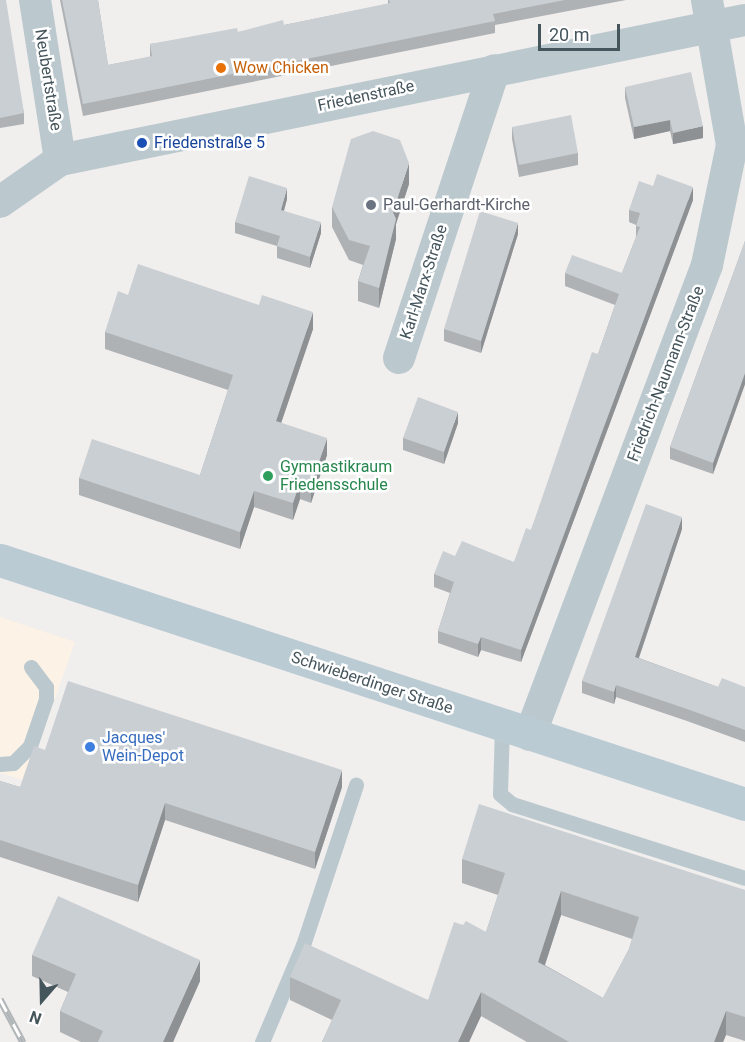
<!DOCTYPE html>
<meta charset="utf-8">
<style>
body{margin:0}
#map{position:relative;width:745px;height:1042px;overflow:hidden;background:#f1eeee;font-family:Roboto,sans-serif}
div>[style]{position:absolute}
.commercial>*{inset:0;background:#fcf2e6}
.lane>*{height:15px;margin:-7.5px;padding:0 7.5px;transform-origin:7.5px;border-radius:7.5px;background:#bbc9ce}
.street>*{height:32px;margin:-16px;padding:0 16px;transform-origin:16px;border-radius:16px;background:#bbc9ce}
.secondary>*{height:33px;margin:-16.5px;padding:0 16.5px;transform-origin:16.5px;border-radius:16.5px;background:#bacbd3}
.rail>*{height:7px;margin-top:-3.5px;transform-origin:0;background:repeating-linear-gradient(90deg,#fff 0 14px,#b0b5b8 0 28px);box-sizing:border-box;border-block:2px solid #b0b5b8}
.wall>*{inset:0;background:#aeb2b5}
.shaded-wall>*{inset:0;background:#8d9194}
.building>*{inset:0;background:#cacfd3}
.dots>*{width:16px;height:16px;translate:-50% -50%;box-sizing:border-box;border:3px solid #fff;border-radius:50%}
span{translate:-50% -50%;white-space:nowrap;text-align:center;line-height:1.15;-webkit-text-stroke:5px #fff;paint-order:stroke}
.food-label{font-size:16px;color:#c56008}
.left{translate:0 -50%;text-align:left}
.street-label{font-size:16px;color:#45555c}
.transit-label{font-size:16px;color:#164399}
.worship-label{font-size:16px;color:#5b616d}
.leisure-label{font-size:16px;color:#27864d}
.shop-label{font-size:16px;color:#366cbe}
.north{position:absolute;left:12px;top:970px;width:60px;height:60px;-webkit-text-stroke:4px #fff;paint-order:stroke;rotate:200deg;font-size:16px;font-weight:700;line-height:24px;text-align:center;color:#45555c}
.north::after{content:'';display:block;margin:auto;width:21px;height:27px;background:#45555c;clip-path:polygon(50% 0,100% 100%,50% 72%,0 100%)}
.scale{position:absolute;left:538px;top:24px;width:82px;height:27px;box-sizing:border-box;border:3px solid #45555c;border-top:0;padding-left:8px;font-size:18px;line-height:21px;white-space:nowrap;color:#45555c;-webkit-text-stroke:4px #fff;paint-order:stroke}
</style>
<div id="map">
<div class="commercial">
<div style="clip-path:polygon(0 617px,75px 642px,26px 781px,0 773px)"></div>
</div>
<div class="lane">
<div style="left:502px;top:726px;width:68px;rotate:91.7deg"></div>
<div style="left:500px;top:794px;width:16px;rotate:40deg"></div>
<div style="left:512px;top:804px;width:244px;rotate:17.6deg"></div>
<div style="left:0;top:764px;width:13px;rotate:-4deg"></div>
<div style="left:13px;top:763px;width:24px;rotate:-45deg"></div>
<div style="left:30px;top:746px;width:50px;rotate:-71.2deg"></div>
<div style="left:46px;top:699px;width:12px;rotate:-90deg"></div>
<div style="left:46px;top:687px;width:25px;rotate:-127deg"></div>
<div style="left:262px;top:1042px;width:105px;rotate:-67.1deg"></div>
<div style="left:303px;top:945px;width:169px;rotate:-71.7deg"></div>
</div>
<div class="street">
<div style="left:35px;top:0;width:162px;rotate:81.1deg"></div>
<div style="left:0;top:202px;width:73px;rotate:-35deg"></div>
<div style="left:60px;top:160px;width:699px;rotate:-11.55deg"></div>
<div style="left:399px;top:358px;width:303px;rotate:-71.7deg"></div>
<div style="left:530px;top:735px;width:502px;rotate:-69.36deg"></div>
<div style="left:707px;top:265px;width:123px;rotate:-78.2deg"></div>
<div style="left:732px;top:145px;width:147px;rotate:-99.8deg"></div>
</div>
<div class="secondary">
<div style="left:0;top:560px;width:784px;rotate:18.13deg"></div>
</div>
<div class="rail">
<div style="left:0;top:999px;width:49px;rotate:61.9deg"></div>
</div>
<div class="wall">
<div style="clip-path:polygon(0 0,24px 113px,24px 124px,0 128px)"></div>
<div style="clip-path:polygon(60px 0,98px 0,108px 65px,150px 57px,150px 44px,238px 32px,284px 25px,388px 4px,388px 0,626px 0,495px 25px,495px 33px,83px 116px)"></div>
<div style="clip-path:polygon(625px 87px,703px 138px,673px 144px,670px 131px,634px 139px,625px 98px)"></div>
<div style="clip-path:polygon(512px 127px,578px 153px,578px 165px,519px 177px,512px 139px)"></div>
<div style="clip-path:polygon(409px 184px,396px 224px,396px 239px,379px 308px,358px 301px,358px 281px,363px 265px,349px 260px,332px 227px,332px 207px)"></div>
<div style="clip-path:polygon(287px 199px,284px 211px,321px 233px,310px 268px,277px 258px,277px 246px,235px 233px,235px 222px)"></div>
<div style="clip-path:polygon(693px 200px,521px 662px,481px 650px,478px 657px,438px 643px,438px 631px,450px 593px,434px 587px,434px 574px,455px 556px,514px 562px,531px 530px,598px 354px,615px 305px,565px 286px,565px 273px,622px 273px,636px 237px,636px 225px,629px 222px,629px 210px)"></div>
<div style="clip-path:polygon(518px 234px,481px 353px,444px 341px,444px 329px)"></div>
<div style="clip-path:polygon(745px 241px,745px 384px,713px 474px,670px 459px,670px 447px)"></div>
<div style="clip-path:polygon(128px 295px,313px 329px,281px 423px,327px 455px,311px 503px,300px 499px,293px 520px,254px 507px,240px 549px,79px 495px,79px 478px,200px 475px,228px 390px,105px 349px,105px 332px)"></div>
<div style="clip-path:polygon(458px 423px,444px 464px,403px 450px,403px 438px)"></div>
<div style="clip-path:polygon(682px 529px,639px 658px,718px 687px,745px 687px,745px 742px,687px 721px,616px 697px,614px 704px,582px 693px,582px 681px)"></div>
<div style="clip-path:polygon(45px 750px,342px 787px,315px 869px,165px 820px,138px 902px,0 857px,0 781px,20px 787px)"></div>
<div style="clip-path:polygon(evenodd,462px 859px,745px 890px,745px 1041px,726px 1035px,723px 1042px,527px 1042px,481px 1016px,469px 1042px,322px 1042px,332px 1020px,290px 1000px,290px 977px,428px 1000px,486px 932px,498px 895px,462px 883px,462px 859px,561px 915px,632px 939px,629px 949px,603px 998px,545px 965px,561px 915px)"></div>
<div style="clip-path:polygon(32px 955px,200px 981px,173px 1042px,81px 1042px,60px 1032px,60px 1011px,68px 992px,32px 976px)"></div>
</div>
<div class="shaded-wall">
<div style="clip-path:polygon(670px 120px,670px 131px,634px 139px,634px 127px)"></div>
<div style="clip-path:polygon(703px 126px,703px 138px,673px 144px,673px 133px)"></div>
<div style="clip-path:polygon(409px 163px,409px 184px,396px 224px,396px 239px,379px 308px,379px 288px,393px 212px)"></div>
<div style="clip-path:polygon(693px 187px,693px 200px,521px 662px,521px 650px)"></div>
<div style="clip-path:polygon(287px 188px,287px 199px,281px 221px,281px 210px)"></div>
<div style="clip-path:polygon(321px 222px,321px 233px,310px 268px,310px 257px)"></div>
<div style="clip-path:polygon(518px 223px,518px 234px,481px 353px,481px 341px)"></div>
<div style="clip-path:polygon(313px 312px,313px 329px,276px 438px,276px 421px)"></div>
<div style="clip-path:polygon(745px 373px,745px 384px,713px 474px,713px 463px)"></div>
<div style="clip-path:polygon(458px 412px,458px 423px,444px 464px,444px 452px)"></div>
<div style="clip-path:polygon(327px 438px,327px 455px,311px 503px,311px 486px)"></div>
<div style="clip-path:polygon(300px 482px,300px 499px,293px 520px,293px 503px)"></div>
<div style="clip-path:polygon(254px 491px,254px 507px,240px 549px,240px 532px)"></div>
<div style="clip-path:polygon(682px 517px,682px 529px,635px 669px,635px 657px)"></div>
<div style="clip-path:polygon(481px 637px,481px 650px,478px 657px,478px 644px)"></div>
<div style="clip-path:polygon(616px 685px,616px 697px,614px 704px,614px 692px)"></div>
<div style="clip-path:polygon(342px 770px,342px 787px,315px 869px,315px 852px)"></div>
<div style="clip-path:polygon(165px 803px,165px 820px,138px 902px,138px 885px)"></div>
<div style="clip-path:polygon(561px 891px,561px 915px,538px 986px,538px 962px)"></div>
<div style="clip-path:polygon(200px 960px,200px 981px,173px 1042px,163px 1042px)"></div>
<div style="clip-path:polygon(481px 992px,481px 1016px,469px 1042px,458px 1042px)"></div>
<div style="clip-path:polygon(726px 1011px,726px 1035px,723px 1042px,714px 1042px)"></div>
</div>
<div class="building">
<div style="clip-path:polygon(0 0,6px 0,24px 113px,0 118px)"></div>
<div style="clip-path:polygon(62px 0,98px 0,108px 65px,152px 56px,150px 44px,237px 28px,238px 32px,283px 20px,284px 25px,390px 3px,389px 0,565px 0,493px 14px,495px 21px,83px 104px)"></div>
<div style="clip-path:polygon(691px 72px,703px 126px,673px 133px,670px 120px,634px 127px,625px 87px)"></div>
<div style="clip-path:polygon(571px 115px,578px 153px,519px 165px,512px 127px)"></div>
<div style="clip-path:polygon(373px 131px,400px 140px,409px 163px,393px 212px,396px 219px,379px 288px,358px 281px,370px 246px,349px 240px,332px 207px,351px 139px)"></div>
<div style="clip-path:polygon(657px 174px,693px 187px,521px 650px,481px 637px,478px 644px,438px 631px,454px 582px,434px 574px,443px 551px,455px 556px,462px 541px,514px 562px,526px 528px,531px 530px,592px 352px,598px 354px,619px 294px,565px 273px,572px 255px,622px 273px,640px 227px,636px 226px,640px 213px,629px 210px,639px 181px,653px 186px)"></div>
<div style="clip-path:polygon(249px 176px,287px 188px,281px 210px,321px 222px,310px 257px,277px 246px,280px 236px,235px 222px)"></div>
<div style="clip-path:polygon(480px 211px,518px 223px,481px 341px,444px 329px)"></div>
<div style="clip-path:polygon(745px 241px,745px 373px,713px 463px,670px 447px)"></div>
<div style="clip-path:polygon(138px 264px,259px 305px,262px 295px,313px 312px,276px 421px,327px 438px,311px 486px,300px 482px,293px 503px,254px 491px,240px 532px,79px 478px,92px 439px,200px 475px,233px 375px,105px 332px,118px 291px,128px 295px)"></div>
<div style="clip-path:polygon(418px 397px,458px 412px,444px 452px,403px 438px)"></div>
<div style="clip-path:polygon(646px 504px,682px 517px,635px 657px,718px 687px,722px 678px,745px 687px,745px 730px,687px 709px,616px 685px,614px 692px,582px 681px)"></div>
<div style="clip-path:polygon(68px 681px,342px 770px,315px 852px,165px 803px,138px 885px,0 840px,0 781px,20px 787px,34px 746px,45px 750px)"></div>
<div style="clip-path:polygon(evenodd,479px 804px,745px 890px,745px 1017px,726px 1011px,714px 1042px,569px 1042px,481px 992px,458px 1042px,322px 1042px,341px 1000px,290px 977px,305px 943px,428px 1000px,454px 922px,463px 925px,466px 921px,486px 932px,505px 873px,462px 859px,479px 804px,561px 891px,639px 917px,629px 949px,603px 998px,538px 962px,561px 891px)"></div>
<div style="clip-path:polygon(58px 896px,200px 960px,163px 1042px,98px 1042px,103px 1031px,60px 1011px,76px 974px,32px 955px)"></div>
</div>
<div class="dots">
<div style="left:221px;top:68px;background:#e8710a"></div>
<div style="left:142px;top:143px;background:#1a4fb4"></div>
<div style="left:371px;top:205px;background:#6b7280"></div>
<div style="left:268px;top:476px;background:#2e9e5b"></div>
<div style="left:90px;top:747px;background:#3f7fe0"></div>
</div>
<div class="food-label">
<span class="left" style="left:233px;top:68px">Wow Chicken</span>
</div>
<div class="street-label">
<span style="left:48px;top:80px;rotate:81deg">Neubertstraße</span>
<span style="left:366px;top:96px;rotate:-12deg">Friedenstraße</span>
<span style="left:424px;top:282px;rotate:-72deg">Karl-Marx-Straße</span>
<span style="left:666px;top:374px;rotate:-69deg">Friedrich-Naumann-Straße</span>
<span style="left:372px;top:683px;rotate:18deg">Schwieberdinger Straße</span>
</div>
<div class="transit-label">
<span class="left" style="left:154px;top:143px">Friedenstraße 5</span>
</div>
<div class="worship-label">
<span class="left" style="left:383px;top:205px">Paul-Gerhardt-Kirche</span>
</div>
<div class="leisure-label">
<span class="left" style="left:280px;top:476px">Gymnastikraum<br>Friedensschule</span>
</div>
<div class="shop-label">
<span class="left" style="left:102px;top:747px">Jacques'<br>Wein-Depot</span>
</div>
<div class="north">N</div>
<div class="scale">20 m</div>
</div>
